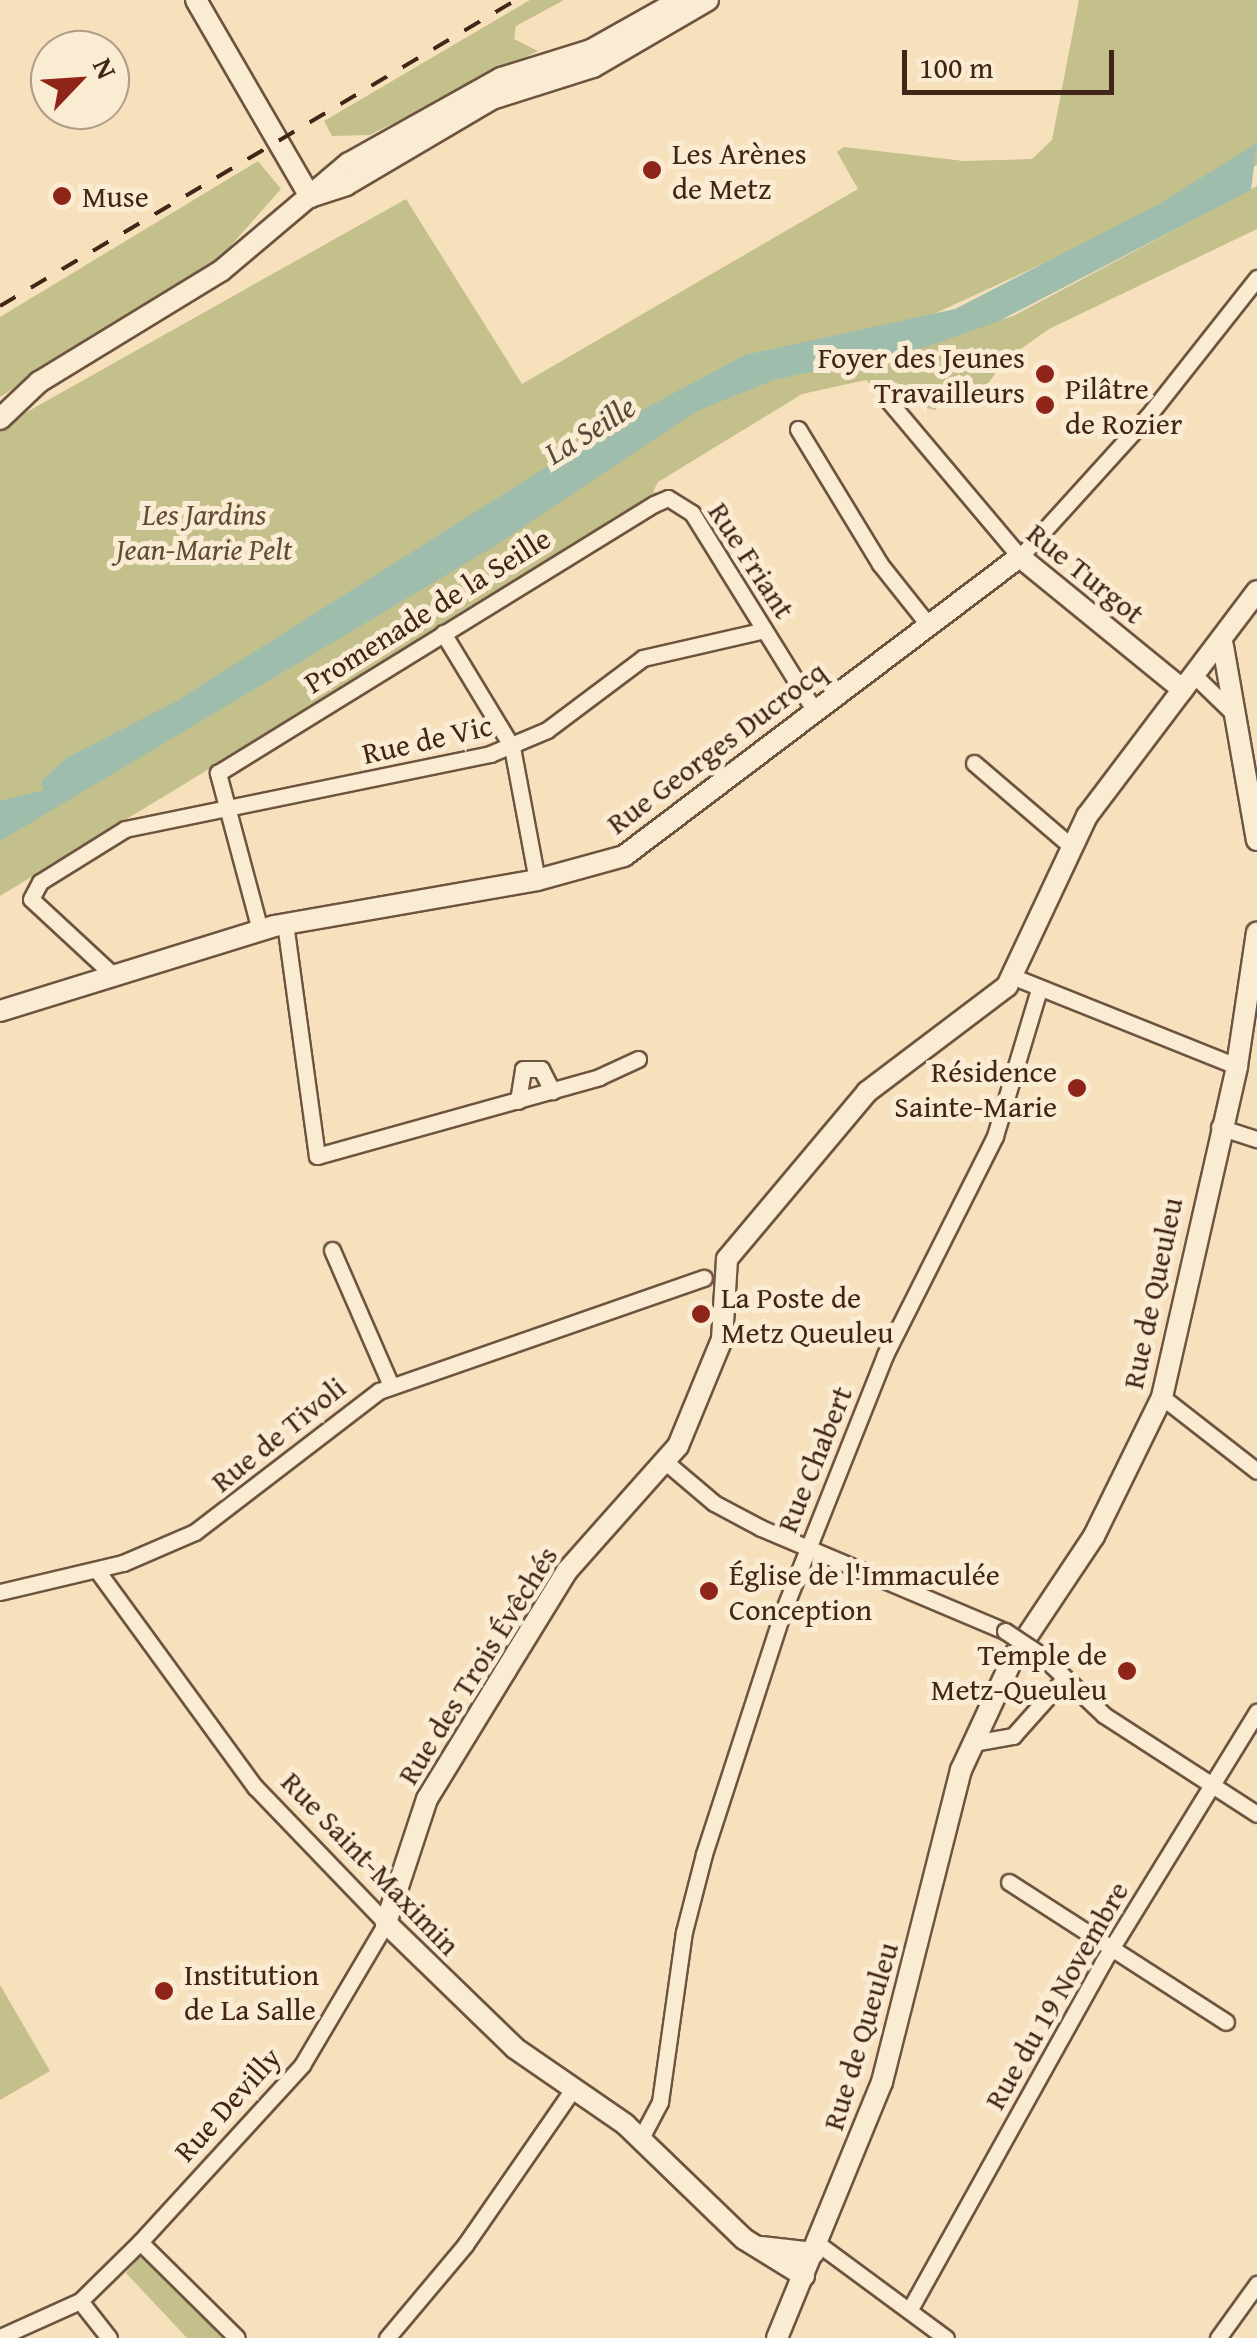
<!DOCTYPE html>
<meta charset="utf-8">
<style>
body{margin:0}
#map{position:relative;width:1257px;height:2338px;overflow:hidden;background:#f7e0bc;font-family:"Gentium Book Plus",serif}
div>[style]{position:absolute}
.green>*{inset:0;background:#c3c08c}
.water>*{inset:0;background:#9ebdac}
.roads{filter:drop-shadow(2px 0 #6e5440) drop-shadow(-2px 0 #6e5440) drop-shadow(0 2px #6e5440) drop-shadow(0 -2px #6e5440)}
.minor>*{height:15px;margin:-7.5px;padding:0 7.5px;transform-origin:7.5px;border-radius:7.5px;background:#faebd3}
.tertiary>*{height:20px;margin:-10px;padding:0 10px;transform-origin:10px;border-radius:10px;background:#faebd3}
.rail>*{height:4px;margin-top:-2px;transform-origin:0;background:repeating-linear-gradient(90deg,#412516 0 18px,transparent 0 36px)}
.bridges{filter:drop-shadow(2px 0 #6e5440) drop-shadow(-2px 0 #6e5440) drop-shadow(0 2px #6e5440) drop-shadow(0 -2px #6e5440)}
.minor-bridge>*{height:15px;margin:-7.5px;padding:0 7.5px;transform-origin:7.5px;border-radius:7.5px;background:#faebd3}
.dots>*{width:28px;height:28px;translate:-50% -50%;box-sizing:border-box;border:5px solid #faebd3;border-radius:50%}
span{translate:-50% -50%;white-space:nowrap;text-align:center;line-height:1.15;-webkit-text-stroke:10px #faebd3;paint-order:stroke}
.poi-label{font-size:30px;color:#412516}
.left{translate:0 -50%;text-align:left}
.right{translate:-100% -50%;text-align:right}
.park-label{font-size:30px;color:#624c34;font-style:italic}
.street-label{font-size:30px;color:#412516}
.water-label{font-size:32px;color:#584b3c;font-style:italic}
.north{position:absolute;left:30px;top:30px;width:100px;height:100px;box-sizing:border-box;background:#faebd3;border:2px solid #b09c87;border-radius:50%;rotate:65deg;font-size:28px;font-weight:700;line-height:40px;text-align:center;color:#412516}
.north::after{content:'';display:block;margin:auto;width:35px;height:45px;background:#8f2418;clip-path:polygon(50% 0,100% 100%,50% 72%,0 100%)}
.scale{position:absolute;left:902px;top:50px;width:212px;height:45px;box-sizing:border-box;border:5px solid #412516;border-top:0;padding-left:12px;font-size:30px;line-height:35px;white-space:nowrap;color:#412516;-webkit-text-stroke:8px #faebd3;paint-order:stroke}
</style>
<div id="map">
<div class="green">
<div style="clip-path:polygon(530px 0,564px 0,516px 26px,514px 39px,538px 51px,370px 135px,332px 136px,324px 121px)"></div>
<div style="clip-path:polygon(1079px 0,1257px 0,1257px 165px,936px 313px,870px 360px,1013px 316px,1257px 186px,1257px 229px,1049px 329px,1004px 361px,983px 391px,965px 377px,935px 410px,887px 399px,866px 380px,802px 394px,658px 482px,653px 492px,663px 493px,0 896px,0 427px,406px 199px,522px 384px,858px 189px,837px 152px,844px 147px,964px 161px,1032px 159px,1052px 140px)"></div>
<div style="clip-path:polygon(258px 161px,281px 189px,219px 259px,0 397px,0 317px)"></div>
<div style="clip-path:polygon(0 1985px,50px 2071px,0 2100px)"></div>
<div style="clip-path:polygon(141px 2255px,221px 2328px,226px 2338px,187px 2338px,126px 2273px)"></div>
</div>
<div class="water">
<div style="clip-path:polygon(1257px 143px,1251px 190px,999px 321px,926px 347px,774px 380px,697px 411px,493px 547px,0 841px,0 801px,44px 790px,41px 781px,68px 757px,175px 702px,603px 431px,745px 355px,955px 309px,1159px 204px)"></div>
</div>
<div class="roads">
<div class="minor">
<div style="left:887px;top:399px;width:207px;rotate:49.9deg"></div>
<div style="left:1020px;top:557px;width:190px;rotate:-47.8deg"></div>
<div style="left:1148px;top:416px;width:176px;rotate:-51.7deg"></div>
<div style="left:798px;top:429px;width:158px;rotate:58.7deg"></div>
<div style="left:880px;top:564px;width:75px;rotate:51.5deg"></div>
<div style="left:443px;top:633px;width:133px;rotate:58.8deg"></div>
<div style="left:512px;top:747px;width:135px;rotate:79.4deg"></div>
<div style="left:1196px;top:677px;width:50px;rotate:44.2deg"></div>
<div style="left:974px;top:763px;width:130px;rotate:40.6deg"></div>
<div style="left:285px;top:923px;width:235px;rotate:82.2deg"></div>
<div style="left:317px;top:1156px;width:293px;rotate:-15.6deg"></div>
<div style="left:599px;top:1077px;width:43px;rotate:-24.8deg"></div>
<div style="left:260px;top:930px;width:163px;rotate:-105deg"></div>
<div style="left:218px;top:773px;width:512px;rotate:-31.67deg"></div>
<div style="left:654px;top:504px;width:15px;rotate:-23deg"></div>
<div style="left:668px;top:498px;width:28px;rotate:32deg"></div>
<div style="left:692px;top:513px;width:233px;rotate:58.2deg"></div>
<div style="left:112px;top:974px;width:110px;rotate:-137.2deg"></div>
<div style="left:31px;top:899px;width:19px;rotate:-62deg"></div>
<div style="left:40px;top:882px;width:100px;rotate:-31.9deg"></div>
<div style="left:125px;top:829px;width:373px;rotate:-11.6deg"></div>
<div style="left:490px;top:754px;width:62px;rotate:-22.8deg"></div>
<div style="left:547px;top:730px;width:120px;rotate:-36.9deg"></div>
<div style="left:643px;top:658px;width:121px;rotate:-12.9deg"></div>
<div style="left:1014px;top:977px;width:240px;rotate:21.8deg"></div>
<div style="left:518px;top:1101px;width:32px;rotate:-81deg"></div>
<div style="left:523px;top:1069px;width:18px"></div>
<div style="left:541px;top:1069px;width:25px;rotate:63deg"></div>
<div style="left:1219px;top:1127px;width:40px;rotate:18deg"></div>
<div style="left:332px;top:1250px;width:148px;rotate:66.5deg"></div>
<div style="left:1162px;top:1397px;width:120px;rotate:37.9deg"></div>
<div style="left:668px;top:1464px;width:60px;rotate:40.3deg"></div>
<div style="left:714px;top:1503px;width:53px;rotate:28deg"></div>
<div style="left:761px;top:1528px;width:265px;rotate:22.9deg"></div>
<div style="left:0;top:1592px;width:126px;rotate:-13.3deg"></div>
<div style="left:123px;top:1563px;width:78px;rotate:-23.3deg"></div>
<div style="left:195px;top:1532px;width:232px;rotate:-37.5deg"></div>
<div style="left:379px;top:1391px;width:344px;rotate:-19.2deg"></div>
<div style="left:1041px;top:1655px;width:87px;rotate:43.6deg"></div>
<div style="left:1104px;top:1715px;width:182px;rotate:32.9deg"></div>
<div style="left:973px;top:1743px;width:41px;rotate:-9.9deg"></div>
<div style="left:1013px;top:1736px;width:76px;rotate:-48.2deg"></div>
<div style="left:1009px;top:1882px;width:258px;rotate:32.8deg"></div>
<div style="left:641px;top:2138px;width:41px;rotate:-62.2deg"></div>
<div style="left:660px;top:2102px;width:172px;rotate:-82deg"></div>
<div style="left:684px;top:1932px;width:81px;rotate:-75.6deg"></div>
<div style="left:704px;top:1854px;width:252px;rotate:-72deg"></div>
<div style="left:782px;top:1614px;width:279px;rotate:-68.3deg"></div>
<div style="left:885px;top:1355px;width:245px;rotate:-63.3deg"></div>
<div style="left:995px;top:1136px;width:153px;rotate:-73.3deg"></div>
<div style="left:140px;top:2242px;width:136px;rotate:44.7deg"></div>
<div style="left:817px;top:2243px;width:160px;rotate:36.4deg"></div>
<div style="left:80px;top:2301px;width:47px;rotate:51.9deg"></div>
<div style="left:910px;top:2309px;width:397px;rotate:-60.9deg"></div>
<div style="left:1103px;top:1962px;width:294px;rotate:-58.4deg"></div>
<div style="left:0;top:2337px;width:88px;rotate:-24.2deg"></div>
<div style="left:80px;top:2301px;width:84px;rotate:-44.5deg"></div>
<div style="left:140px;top:2242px;width:240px;rotate:-47.5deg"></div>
<div style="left:302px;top:2065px;width:165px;rotate:-59.4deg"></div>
<div style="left:386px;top:1923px;width:189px;rotate:-133.9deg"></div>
<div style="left:255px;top:1787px;width:268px;rotate:-126.1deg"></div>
<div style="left:387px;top:2338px;width:121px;rotate:-50deg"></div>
<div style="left:465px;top:2245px;width:190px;rotate:-55.3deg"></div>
<div style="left:1218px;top:2338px;width:67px;rotate:-54.2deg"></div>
</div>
<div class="tertiary">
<div style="left:196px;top:0;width:228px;rotate:59.9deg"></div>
<div style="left:310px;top:197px;width:38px;rotate:-18deg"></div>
<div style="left:346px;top:185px;width:169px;rotate:-30.5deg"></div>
<div style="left:492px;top:99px;width:106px;rotate:-17.6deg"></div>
<div style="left:593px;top:67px;width:133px;rotate:-30.2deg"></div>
<div style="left:0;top:419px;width:54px;rotate:-43.5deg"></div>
<div style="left:39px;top:382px;width:213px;rotate:-31.4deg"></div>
<div style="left:221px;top:271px;width:167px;rotate:-40.2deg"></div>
<div style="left:349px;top:163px;width:174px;rotate:-29.2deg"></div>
<div style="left:501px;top:78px;width:94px;rotate:-17.3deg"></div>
<div style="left:591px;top:50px;width:102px;rotate:-29.3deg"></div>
<div style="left:1223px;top:646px;width:197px;rotate:80.1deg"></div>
<div style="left:0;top:1011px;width:287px;rotate:-17.2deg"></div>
<div style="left:274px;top:926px;width:267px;rotate:-9.9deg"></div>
<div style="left:537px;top:880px;width:90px;rotate:-15.4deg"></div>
<div style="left:624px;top:856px;width:496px;rotate:-37.1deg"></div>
<div style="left:1020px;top:557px;width:210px;rotate:39.2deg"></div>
<div style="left:761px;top:2247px;width:53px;rotate:6.5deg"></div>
<div style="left:804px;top:2276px;width:70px;rotate:-148.3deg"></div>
<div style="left:744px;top:2239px;width:165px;rotate:-136deg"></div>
<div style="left:625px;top:2124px;width:134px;rotate:-145.4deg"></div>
<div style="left:515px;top:2048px;width:180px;rotate:-135.9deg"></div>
<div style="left:386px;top:1923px;width:131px;rotate:-71.7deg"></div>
<div style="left:427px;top:1799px;width:151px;rotate:-58.5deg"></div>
<div style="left:506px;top:1670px;width:116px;rotate:-58.4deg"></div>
<div style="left:567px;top:1571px;width:167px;rotate:-48.4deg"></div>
<div style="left:678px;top:1446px;width:116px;rotate:-67.6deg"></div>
<div style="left:722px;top:1339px;width:80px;rotate:-86.4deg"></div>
<div style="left:727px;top:1259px;width:218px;rotate:-50deg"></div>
<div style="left:867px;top:1092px;width:176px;rotate:-37.1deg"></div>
<div style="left:1007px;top:986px;width:188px;rotate:-64.8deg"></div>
<div style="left:1087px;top:816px;width:282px;rotate:-52.9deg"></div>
<div style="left:777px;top:2338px;width:277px;rotate:-67.7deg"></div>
<div style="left:882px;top:2082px;width:322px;rotate:-75.8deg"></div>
<div style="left:961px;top:1770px;width:126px;rotate:-65.1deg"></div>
<div style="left:1014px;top:1656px;width:144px;rotate:-56.3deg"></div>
<div style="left:1094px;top:1536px;width:155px;rotate:-63.9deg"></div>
<div style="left:1162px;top:1397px;width:339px;rotate:-77.2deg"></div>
<div style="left:1237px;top:1066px;width:135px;rotate:-81.5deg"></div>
</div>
</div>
<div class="rail">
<div style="left:0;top:306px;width:600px;rotate:-30.67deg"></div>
</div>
<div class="bridges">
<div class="minor-bridge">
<div style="left:1005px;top:1631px;width:43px;rotate:33.7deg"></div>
</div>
</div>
<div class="dots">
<div style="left:652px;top:170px;background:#8f2418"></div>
<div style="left:62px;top:196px;background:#8f2418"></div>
<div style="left:1045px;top:374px;background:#8f2418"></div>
<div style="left:1045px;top:405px;background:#8f2418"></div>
<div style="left:1077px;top:1088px;background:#8f2418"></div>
<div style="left:701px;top:1314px;background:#8f2418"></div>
<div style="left:709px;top:1591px;background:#8f2418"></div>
<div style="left:1127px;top:1671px;background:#8f2418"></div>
<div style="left:164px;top:1991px;background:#8f2418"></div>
</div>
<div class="poi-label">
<span class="left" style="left:672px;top:170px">Les Arènes<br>de Metz</span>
<span class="left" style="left:82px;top:196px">Muse</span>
<span class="right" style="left:1025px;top:374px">Foyer des Jeunes<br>Travailleurs</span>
<span class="left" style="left:1065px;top:405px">Pilâtre<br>de Rozier</span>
<span class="right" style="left:1057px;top:1088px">Résidence<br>Sainte-Marie</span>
<span class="left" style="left:721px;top:1314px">La Poste de<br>Metz Queuleu</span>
<span class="left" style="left:729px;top:1591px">Église de l'Immaculée<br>Conception</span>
<span class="right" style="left:1107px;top:1671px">Temple de<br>Metz-Queuleu</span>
<span class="left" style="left:184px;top:1991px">Institution<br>de La Salle</span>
</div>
<div class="park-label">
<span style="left:204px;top:531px">Les Jardins<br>Jean-Marie Pelt</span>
</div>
<div class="street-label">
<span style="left:752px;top:560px;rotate:57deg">Rue Friant</span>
<span style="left:1086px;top:573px;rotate:39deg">Rue Turgot</span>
<span style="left:427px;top:610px;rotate:-32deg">Promenade de la Seille</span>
<span style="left:427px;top:739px;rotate:-13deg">Rue de Vic</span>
<span style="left:716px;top:747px;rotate:-37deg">Rue Georges Ducrocq</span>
<span style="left:1152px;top:1293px;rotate:-78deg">Rue de Queuleu</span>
<span style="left:278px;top:1434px;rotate:-39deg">Rue de Tivoli</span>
<span style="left:814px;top:1459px;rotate:-68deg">Rue Chabert</span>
<span style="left:477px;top:1665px;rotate:-58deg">Rue des Trois Évêchés</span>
<span style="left:371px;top:1863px;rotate:46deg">Rue Saint-Maximin</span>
<span style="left:1056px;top:1995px;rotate:-60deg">Rue du 19 Novembre</span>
<span style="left:860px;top:2036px;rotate:-73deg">Rue de Queuleu</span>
<span style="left:227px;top:2104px;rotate:-48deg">Rue Devilly</span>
</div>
<div class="water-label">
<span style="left:590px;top:430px;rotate:-32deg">La Seille</span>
</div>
<div class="north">N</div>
<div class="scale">100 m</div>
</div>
